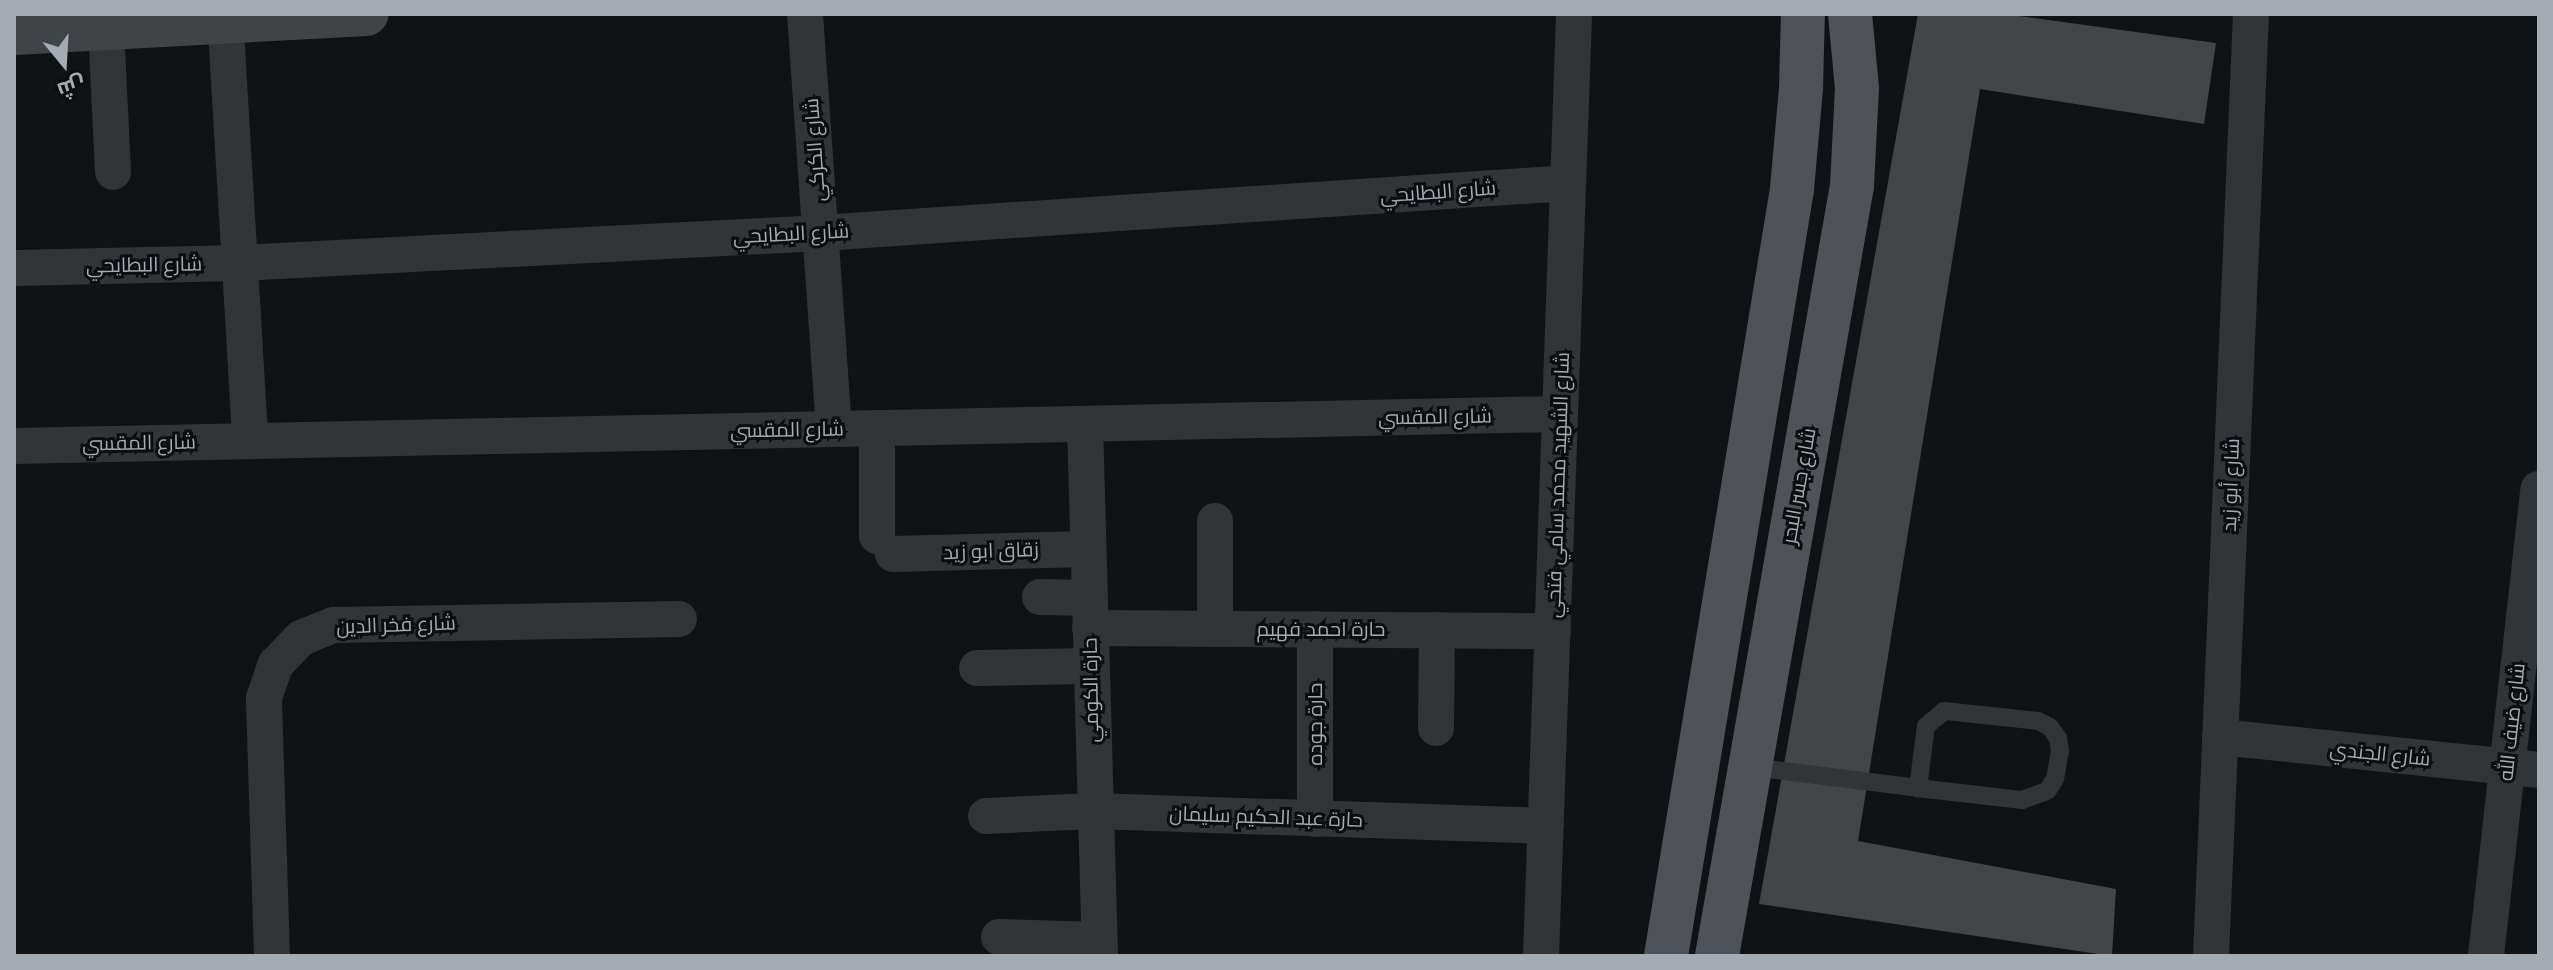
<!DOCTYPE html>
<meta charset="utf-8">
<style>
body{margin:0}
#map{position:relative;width:2553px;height:970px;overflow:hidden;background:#111213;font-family:Figtree,Cairo,sans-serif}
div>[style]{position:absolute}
.building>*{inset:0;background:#434548}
.lane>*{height:18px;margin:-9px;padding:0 9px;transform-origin:9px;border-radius:9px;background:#333437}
.street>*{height:36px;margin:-18px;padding:0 18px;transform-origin:18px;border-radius:18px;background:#333437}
.secondary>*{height:44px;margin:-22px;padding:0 22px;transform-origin:22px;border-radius:22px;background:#414447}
.primary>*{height:44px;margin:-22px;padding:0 22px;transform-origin:22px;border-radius:22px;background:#4f5256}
span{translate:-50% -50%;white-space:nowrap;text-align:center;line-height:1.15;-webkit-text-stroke:6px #0c0d0e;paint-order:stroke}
.street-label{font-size:20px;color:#a4abb2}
.frame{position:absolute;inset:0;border:16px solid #a4abb2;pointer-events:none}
.north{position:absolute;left:24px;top:24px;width:80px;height:80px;-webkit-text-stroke:6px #0c0d0e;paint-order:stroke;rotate:162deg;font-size:22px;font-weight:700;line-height:32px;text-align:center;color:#a4abb2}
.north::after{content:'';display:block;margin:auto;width:28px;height:36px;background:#a4abb2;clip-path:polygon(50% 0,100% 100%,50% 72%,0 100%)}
</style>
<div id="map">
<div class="building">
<div style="clip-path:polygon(1918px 14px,2004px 14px,2216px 43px,2204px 124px,1980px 89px,1858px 841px,2116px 889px,2112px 956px,1759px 904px)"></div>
</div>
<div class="lane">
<div style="left:1750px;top:767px;width:18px;rotate:6deg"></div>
<div style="left:1768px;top:769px;width:151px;rotate:7.2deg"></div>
<div style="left:1918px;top:788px;width:105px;rotate:6.6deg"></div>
<div style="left:2022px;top:800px;width:27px;rotate:-20deg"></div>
<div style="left:2047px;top:791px;width:14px;rotate:-56deg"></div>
<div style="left:2055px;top:779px;width:28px;rotate:-80deg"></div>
<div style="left:2060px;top:751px;width:13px;rotate:-99deg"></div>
<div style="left:2058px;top:738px;width:14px;rotate:-126deg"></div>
<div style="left:2050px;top:727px;width:13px;rotate:-153deg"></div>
<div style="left:2038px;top:721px;width:95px;rotate:-173.9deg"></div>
<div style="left:1944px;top:711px;width:23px;rotate:140deg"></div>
<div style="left:1926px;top:726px;width:63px;rotate:97.4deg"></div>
</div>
<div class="street">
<div style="left:225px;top:14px;width:428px;rotate:86.6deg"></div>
<div style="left:805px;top:14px;width:416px;rotate:86deg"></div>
<div style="left:106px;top:28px;width:144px;rotate:87.2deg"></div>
<div style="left:14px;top:268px;width:225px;rotate:-1.3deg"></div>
<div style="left:239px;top:263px;width:583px;rotate:-2.95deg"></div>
<div style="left:821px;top:233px;width:749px;rotate:-3.83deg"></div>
<div style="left:1085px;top:424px;width:532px;rotate:88.38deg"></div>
<div style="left:877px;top:428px;width:108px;rotate:90deg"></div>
<div style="left:14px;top:446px;width:1546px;rotate:-1.19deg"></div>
<div style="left:1215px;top:521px;width:108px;rotate:90deg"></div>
<div style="left:893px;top:554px;width:195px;rotate:-1.5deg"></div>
<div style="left:1040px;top:597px;width:49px;rotate:1.2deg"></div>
<div style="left:1090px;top:628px;width:463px;rotate:0.4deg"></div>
<div style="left:977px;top:668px;width:114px;rotate:-1deg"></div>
<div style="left:1436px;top:728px;width:98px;rotate:-89.4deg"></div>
<div style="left:2220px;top:737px;width:321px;rotate:5.9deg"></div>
<div style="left:986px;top:816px;width:108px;rotate:-2.7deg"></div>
<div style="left:1094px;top:811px;width:452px;rotate:1.9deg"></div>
<div style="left:1315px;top:819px;width:190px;rotate:-90deg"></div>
<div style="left:999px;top:937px;width:99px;rotate:1.7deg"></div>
<div style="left:272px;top:956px;width:258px;rotate:-91.8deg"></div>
<div style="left:264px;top:698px;width:36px;rotate:-71deg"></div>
<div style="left:276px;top:664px;width:36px;rotate:-46deg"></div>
<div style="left:301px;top:638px;width:35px;rotate:-22deg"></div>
<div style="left:334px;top:625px;width:345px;rotate:-1deg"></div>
<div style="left:1541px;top:956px;width:943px;rotate:-87.99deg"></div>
<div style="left:2211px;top:956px;width:943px;rotate:-87.57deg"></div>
<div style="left:2486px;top:956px;width:470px;rotate:-83.6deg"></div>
</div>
<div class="secondary">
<div style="left:14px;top:33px;width:353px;rotate:-3.1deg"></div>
</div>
<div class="primary">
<div style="left:1666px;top:956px;width:777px;rotate:-80.67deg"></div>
<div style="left:1792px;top:189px;width:101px;rotate:-84.9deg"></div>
<div style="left:1801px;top:88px;width:74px;rotate:-88.5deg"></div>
<div style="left:1717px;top:956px;width:782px;rotate:-80.06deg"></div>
<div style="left:1852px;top:186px;width:98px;rotate:-87.1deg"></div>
<div style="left:1857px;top:88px;width:74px;rotate:-95.4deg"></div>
</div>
<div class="street-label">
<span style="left:815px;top:150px;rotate:-94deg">شارع الكركي</span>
<span style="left:1438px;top:192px;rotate:-4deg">شارع البطايحي</span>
<span style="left:791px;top:234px;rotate:-3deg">شارع البطايحي</span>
<span style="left:144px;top:265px;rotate:-1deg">شارع البطايحي</span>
<span style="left:1435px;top:417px;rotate:-1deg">شارع المقسي</span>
<span style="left:787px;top:430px;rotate:-1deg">شارع المقسي</span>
<span style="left:139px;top:443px;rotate:-1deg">شارع المقسي</span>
<span style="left:1558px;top:485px;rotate:-88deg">شارع الشهيد محمد سامي فتحي</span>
<span style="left:2231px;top:485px;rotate:-88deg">شارع أبو زيد</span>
<span style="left:1799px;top:486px;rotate:-80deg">شارع جسر البحر</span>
<span style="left:991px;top:551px;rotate:-2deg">زقاق ابو زيد</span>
<span style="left:396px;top:625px;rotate:-2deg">شارع فخر الدين</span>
<span style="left:1321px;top:629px">حارة احمد فهيم</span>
<span style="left:1091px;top:690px;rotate:-91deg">حارة الكومي</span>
<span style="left:2512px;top:722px;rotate:-84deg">شارع ضيف الله</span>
<span style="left:1315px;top:724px;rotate:-90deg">حارة جوده</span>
<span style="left:2380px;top:754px;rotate:6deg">شارع الجندي</span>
<span style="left:1266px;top:817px;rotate:2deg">حارة عبد الحكيم سليمان</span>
</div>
<div class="frame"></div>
<div class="north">ش</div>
</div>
